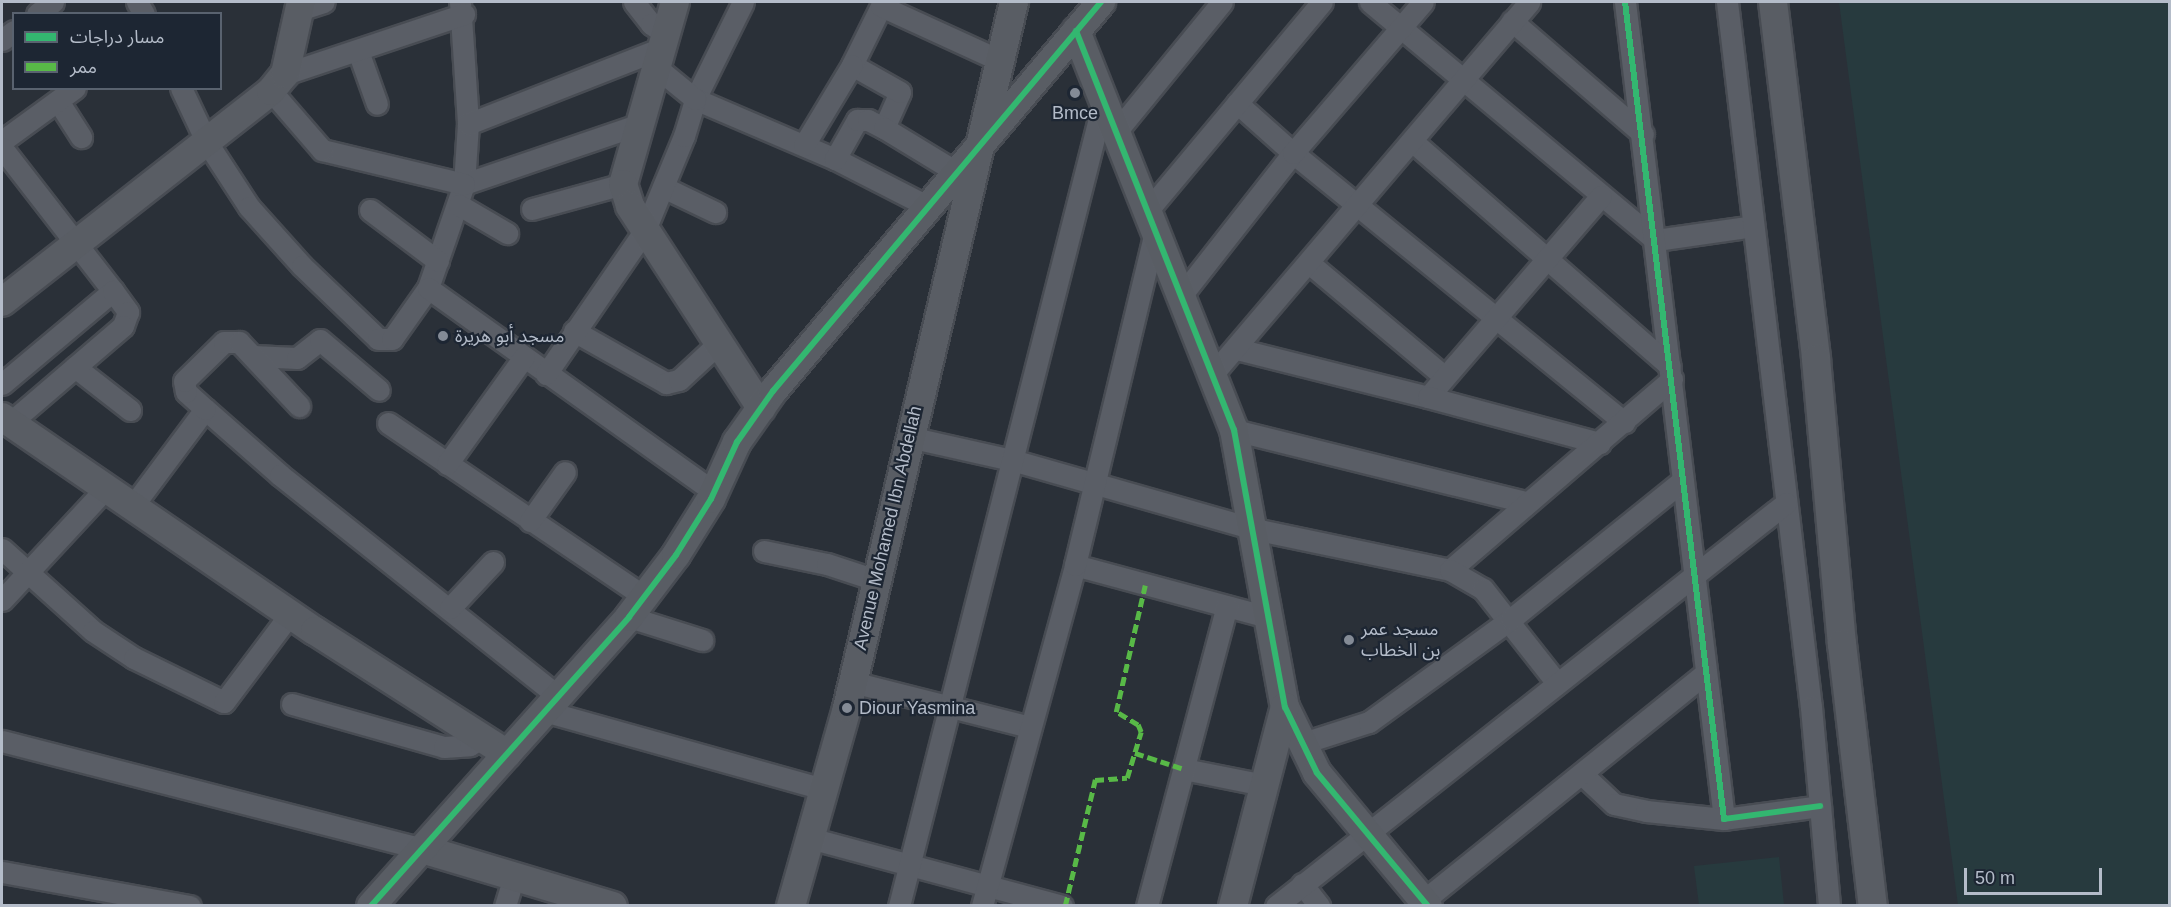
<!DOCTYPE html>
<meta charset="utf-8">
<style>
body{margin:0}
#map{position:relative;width:2171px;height:907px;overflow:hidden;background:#2a3038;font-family:Helvetica,"Noto Sans Arabic",sans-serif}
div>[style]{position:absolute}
.green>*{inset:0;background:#273a3e}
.roads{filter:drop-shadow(2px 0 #484c53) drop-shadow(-2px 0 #484c53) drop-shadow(0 2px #484c53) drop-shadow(0 -2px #484c53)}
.street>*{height:21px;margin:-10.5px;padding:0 10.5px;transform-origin:10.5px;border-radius:10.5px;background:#5a5e66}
.secondary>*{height:28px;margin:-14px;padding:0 14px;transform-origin:14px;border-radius:14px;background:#595d64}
.quiet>*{height:4.5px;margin-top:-2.25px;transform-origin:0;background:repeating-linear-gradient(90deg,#58b947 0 9px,transparent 0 13.5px)}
.cycleway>*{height:6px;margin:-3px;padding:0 3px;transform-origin:3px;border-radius:3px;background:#33b770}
.dots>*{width:16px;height:16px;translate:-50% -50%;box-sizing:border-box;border:3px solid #1d2633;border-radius:50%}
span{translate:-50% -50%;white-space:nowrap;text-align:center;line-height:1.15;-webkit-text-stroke:4.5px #1d2633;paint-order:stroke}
.poi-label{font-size:18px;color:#b4bcc9}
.left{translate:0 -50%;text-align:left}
.street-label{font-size:18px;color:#b4bcc9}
.frame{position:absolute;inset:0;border:3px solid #b4bcc9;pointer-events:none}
.legend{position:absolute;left:12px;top:12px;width:210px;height:78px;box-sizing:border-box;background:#1d2633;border:2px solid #59626f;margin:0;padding:8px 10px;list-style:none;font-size:18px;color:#b4bcc9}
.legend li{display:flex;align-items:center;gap:12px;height:30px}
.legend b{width:30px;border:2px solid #59626f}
.scale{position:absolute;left:1964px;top:868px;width:138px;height:27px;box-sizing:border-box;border:3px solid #b4bcc9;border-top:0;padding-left:8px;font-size:18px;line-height:21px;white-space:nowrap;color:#b4bcc9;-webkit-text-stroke:4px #1d2633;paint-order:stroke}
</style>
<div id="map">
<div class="green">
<div style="clip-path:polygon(1839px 2px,2169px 2px,2169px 905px,1958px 905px)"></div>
<div style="clip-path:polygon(1779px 857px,1784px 905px,1699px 905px,1694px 866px)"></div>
</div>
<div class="roads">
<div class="street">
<div style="left:137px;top:2px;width:14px;rotate:60deg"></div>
<div style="left:460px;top:2px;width:122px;rotate:86.2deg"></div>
<div style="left:468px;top:124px;width:60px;rotate:93.8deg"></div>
<div style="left:464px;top:184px;width:186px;rotate:-18.8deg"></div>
<div style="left:634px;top:2px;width:28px;rotate:52deg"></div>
<div style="left:651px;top:24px;width:18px;rotate:34deg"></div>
<div style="left:743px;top:2px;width:108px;rotate:116.3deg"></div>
<div style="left:695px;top:99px;width:152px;rotate:23.2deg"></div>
<div style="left:1370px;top:2px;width:372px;rotate:39.8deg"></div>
<div style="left:1656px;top:240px;width:98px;rotate:-8.2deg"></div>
<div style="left:1625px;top:2px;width:823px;rotate:83.09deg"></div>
<div style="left:1724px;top:819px;width:97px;rotate:-7.7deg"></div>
<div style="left:1727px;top:2px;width:710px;rotate:83.21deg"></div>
<div style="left:1811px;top:707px;width:200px;rotate:84.8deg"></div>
<div style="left:299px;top:10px;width:26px;rotate:-18deg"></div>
<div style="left:37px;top:14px;width:20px;rotate:-37deg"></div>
<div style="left:1512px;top:21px;width:173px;rotate:40.8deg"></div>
<div style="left:2px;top:40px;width:15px;rotate:-37deg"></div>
<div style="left:358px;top:51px;width:56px;rotate:70.3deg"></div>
<div style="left:285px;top:74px;width:189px;rotate:-18.5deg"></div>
<div style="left:181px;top:88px;width:59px;rotate:64.7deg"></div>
<div style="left:206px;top:141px;width:79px;rotate:56.9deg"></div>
<div style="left:249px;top:207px;width:79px;rotate:48.1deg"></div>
<div style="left:302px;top:266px;width:105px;rotate:43.8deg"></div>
<div style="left:378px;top:339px;width:14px"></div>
<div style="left:392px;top:339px;width:62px;rotate:-54.8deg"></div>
<div style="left:428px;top:288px;width:110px;rotate:-70.9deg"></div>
<div style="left:464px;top:184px;width:146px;rotate:-166.5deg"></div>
<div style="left:322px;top:150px;width:78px;rotate:-130.8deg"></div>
<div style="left:58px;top:101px;width:43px;rotate:57.4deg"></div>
<div style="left:1237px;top:103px;width:75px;rotate:41.8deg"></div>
<div style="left:1293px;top:153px;width:427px;rotate:39.1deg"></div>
<div style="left:468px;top:124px;width:208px;rotate:-21.4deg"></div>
<div style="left:884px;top:128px;width:39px;rotate:-66deg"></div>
<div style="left:900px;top:92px;width:55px;rotate:-150.6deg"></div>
<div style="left:852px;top:65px;width:66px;rotate:-63.8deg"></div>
<div style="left:881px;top:6px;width:130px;rotate:24.6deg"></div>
<div style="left:1115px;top:133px;width:169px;rotate:-50.8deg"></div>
<div style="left:2px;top:141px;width:90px;rotate:-36deg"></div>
<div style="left:1412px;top:141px;width:342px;rotate:41.1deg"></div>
<div style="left:804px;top:145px;width:93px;rotate:-59deg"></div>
<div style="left:2px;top:148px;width:181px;rotate:52.2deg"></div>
<div style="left:663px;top:187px;width:58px;rotate:25.7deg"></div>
<div style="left:459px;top:205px;width:56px;rotate:30.3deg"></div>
<div style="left:929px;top:207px;width:106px;rotate:-152.9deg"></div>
<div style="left:835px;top:159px;width:45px;rotate:-60.6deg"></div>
<div style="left:857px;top:120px;width:11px"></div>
<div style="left:868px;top:120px;width:18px;rotate:27deg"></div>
<div style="left:884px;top:128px;width:87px;rotate:31.3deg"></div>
<div style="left:532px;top:209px;width:94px;rotate:-15.4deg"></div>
<div style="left:370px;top:210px;width:85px;rotate:36.9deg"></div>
<div style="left:1148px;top:210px;width:271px;rotate:-50.1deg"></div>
<div style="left:1309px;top:263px;width:177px;rotate:40deg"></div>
<div style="left:428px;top:288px;width:351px;rotate:35.5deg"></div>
<div style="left:1180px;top:297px;width:183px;rotate:-51.9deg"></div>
<div style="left:1293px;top:153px;width:199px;rotate:-49.3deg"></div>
<div style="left:574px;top:331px;width:106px;rotate:29.5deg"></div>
<div style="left:666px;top:383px;width:13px;rotate:-13deg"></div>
<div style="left:679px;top:380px;width:54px;rotate:-42.8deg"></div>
<div style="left:1237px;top:349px;width:197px;rotate:14.1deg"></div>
<div style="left:1428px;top:397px;width:265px;rotate:-49.3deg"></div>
<div style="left:253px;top:356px;width:44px;rotate:2.6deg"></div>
<div style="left:297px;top:358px;width:29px;rotate:-38deg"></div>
<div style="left:320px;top:340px;width:77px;rotate:40.3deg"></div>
<div style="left:75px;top:367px;width:70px;rotate:38deg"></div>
<div style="left:546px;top:374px;width:175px;rotate:-55.5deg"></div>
<div style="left:645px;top:230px;width:102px;rotate:-67.5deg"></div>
<div style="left:684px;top:136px;width:39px;rotate:-73deg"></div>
<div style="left:695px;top:99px;width:50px;rotate:-140.6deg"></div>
<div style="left:1211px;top:376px;width:491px;rotate:-49.6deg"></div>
<div style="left:2px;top:384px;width:145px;rotate:-40deg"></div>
<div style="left:113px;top:291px;width:26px;rotate:54deg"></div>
<div style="left:128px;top:312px;width:15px;rotate:110deg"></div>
<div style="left:123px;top:326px;width:149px;rotate:139.4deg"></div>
<div style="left:1428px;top:397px;width:178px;rotate:15deg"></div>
<div style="left:205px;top:409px;width:100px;rotate:41.3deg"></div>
<div style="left:280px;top:475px;width:355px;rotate:38.5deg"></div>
<div style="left:388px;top:423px;width:309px;rotate:34.1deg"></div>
<div style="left:1234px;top:430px;width:301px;rotate:13.9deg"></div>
<div style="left:909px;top:437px;width:106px;rotate:12.6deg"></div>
<div style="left:1012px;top:460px;width:252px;rotate:15.9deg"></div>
<div style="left:1254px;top:529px;width:200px;rotate:11.8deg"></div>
<div style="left:1450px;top:570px;width:293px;rotate:-40.7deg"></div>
<div style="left:447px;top:464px;width:132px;rotate:-54.3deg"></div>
<div style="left:132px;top:507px;width:122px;rotate:-53.3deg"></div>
<div style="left:205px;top:409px;width:25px;rotate:-138deg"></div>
<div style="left:186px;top:392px;width:11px;rotate:-100deg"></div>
<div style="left:184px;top:381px;width:56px;rotate:-44.3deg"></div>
<div style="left:224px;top:342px;width:15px"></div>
<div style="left:239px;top:342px;width:88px;rotate:46.8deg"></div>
<div style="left:530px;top:521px;width:60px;rotate:-54.5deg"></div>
<div style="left:2px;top:549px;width:122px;rotate:42deg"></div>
<div style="left:93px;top:631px;width:49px;rotate:33.4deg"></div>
<div style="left:134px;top:658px;width:100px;rotate:26.1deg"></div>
<div style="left:224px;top:702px;width:110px;rotate:-53.1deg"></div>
<div style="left:764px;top:551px;width:64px;rotate:11.7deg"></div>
<div style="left:827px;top:564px;width:52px;rotate:18.1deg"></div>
<div style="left:1075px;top:565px;width:200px;rotate:15.1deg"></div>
<div style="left:1450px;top:570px;width:38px;rotate:30deg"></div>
<div style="left:1483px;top:589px;width:120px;rotate:51.8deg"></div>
<div style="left:2px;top:600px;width:151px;rotate:-47.1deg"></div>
<div style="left:450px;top:608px;width:63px;rotate:-46.9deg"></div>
<div style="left:629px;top:617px;width:77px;rotate:17.5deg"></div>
<div style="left:852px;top:682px;width:184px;rotate:14.2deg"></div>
<div style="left:292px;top:704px;width:158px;rotate:15.8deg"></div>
<div style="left:444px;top:747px;width:26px;rotate:-4deg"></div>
<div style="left:470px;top:745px;width:14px;rotate:-36deg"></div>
<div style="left:544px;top:711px;width:290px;rotate:15.6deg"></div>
<div style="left:2px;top:741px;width:434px;rotate:14.4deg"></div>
<div style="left:1300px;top:744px;width:72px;rotate:-17.7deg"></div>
<div style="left:1369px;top:722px;width:175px;rotate:-36deg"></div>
<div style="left:1511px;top:619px;width:220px;rotate:-38.9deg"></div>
<div style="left:1184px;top:769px;width:82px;rotate:11.3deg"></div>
<div style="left:1582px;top:774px;width:44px;rotate:43.2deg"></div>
<div style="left:1614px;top:804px;width:33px;rotate:12deg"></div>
<div style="left:1646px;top:811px;width:78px;rotate:5.9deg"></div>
<div style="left:810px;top:838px;width:261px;rotate:15.1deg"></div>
<div style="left:2px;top:872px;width:191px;rotate:10.3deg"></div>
<div style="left:1302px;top:884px;width:28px;rotate:52deg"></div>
<div style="left:1423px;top:901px;width:363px;rotate:-38.9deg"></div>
<div style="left:505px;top:906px;width:31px;rotate:-73deg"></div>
<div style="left:899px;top:906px;width:829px;rotate:-75.75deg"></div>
<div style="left:982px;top:906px;width:353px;rotate:-74.7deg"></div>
<div style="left:1075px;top:565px;width:342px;rotate:-76.5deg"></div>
<div style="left:1147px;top:906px;width:310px;rotate:-75.1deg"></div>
<div style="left:1276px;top:906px;width:650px;rotate:-38.32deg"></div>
</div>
<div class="secondary">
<div style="left:675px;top:2px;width:189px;rotate:105.9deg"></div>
<div style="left:623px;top:184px;width:23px;rotate:72deg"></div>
<div style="left:630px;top:206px;width:241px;rotate:57deg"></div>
<div style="left:1773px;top:2px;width:360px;rotate:83.1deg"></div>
<div style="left:1816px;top:359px;width:286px;rotate:84.8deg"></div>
<div style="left:1842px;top:644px;width:264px;rotate:83.3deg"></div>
<div style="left:1076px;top:31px;width:429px;rotate:68.4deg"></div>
<div style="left:1234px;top:430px;width:282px;rotate:79.6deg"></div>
<div style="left:1285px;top:707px;width:73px;rotate:64.1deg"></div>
<div style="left:1317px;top:773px;width:173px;rotate:50.2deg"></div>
<div style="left:2px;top:302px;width:342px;rotate:-38.1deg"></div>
<div style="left:271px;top:91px;width:22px;rotate:-51deg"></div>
<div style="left:285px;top:74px;width:74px;rotate:-77.5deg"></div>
<div style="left:2px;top:417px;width:379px;rotate:34.4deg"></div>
<div style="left:315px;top:631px;width:228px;rotate:32.6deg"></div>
<div style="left:422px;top:849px;width:199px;rotate:16.6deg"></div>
<div style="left:371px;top:906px;width:387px;rotate:-48.2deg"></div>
<div style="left:629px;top:617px;width:78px;rotate:-52.8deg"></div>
<div style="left:676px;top:555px;width:66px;rotate:-58deg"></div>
<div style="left:711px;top:499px;width:63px;rotate:-65.5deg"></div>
<div style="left:737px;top:442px;width:62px;rotate:-54.8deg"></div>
<div style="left:773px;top:391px;width:509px;rotate:-49.86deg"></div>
<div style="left:791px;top:906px;width:206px;rotate:-74.2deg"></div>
<div style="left:847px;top:708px;width:725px;rotate:-76.69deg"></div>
<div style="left:1233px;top:906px;width:206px;rotate:-75.4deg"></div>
</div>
</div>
<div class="quiet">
<div style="left:1135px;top:753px;width:52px;rotate:18.1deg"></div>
<div style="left:1065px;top:906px;width:130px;rotate:-76.6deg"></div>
<div style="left:1095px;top:780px;width:32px;rotate:-4deg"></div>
<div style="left:1127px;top:778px;width:48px;rotate:-73.1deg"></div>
<div style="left:1141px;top:732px;width:8px;rotate:-113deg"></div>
<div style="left:1138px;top:725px;width:26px;rotate:-149deg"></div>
<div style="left:1116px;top:712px;width:130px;rotate:-77.1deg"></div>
</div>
<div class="cycleway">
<div style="left:1625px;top:2px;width:823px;rotate:83.09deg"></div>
<div style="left:1724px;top:819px;width:97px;rotate:-7.7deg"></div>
<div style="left:1076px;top:31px;width:429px;rotate:68.4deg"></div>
<div style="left:1234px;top:430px;width:282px;rotate:79.6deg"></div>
<div style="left:1285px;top:707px;width:73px;rotate:64.1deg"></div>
<div style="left:1317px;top:773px;width:173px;rotate:50.2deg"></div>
<div style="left:371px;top:906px;width:387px;rotate:-48.2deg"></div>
<div style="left:629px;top:617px;width:78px;rotate:-52.8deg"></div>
<div style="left:676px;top:555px;width:66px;rotate:-58deg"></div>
<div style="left:711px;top:499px;width:63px;rotate:-65.5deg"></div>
<div style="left:737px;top:442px;width:62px;rotate:-54.8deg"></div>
<div style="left:773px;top:391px;width:509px;rotate:-49.86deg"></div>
</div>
<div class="dots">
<div style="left:1075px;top:93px;background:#848b96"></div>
<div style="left:443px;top:336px;background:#848b96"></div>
<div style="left:1349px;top:640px;background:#848b96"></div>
<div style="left:847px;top:708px;background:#848b96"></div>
</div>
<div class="poi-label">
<span style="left:1075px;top:113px">Bmce</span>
<span class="left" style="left:455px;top:336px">مسجد أبو هريرة</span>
<span class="left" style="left:1361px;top:640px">مسجد عمر<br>بن الخطاب</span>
<span class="left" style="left:859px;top:708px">Diour Yasmina</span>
</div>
<div class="street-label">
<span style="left:888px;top:528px;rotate:-77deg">Avenue Mohamed Ibn Abdellah</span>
</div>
<div class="frame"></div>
<ul class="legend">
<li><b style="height:8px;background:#33b770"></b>مسار دراجات</li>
<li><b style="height:8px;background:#58b947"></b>ممر</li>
</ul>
<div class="scale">50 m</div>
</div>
